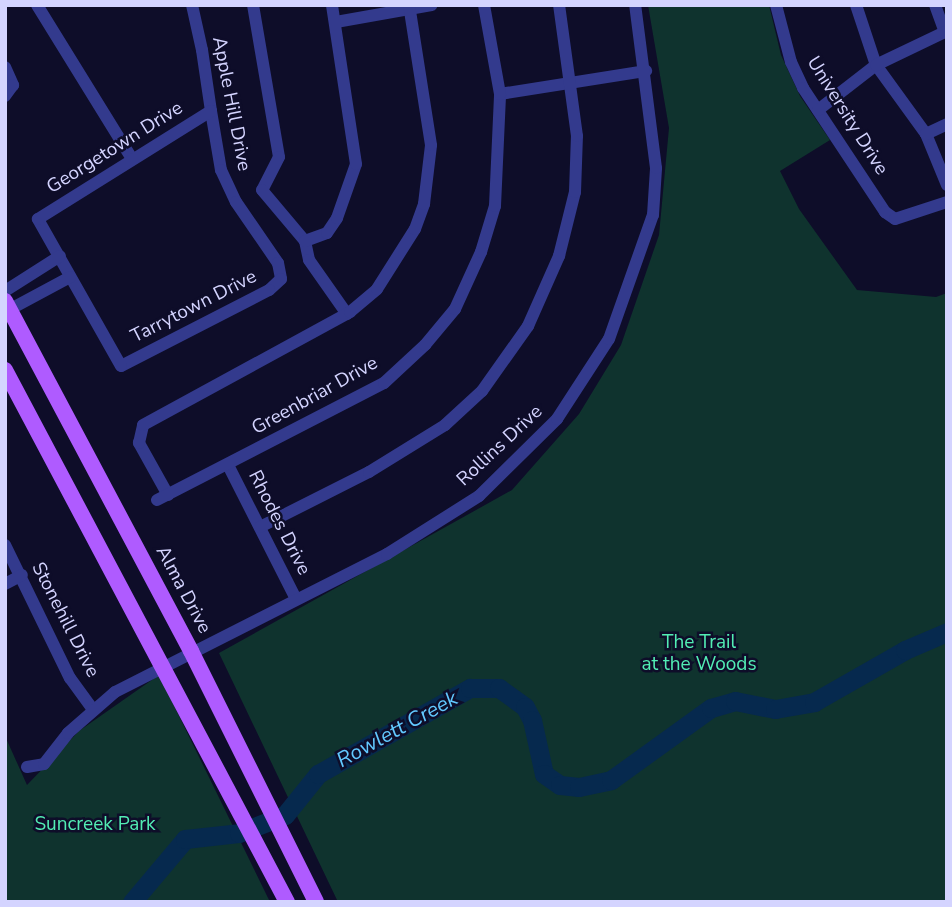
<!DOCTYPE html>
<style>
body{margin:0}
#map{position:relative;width:952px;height:907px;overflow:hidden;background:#0e0d29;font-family:"Nunito Sans",sans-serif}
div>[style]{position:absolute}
.green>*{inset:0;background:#0f332e}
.river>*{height:19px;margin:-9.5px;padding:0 9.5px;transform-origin:9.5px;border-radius:9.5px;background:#06294e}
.minor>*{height:12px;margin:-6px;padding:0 6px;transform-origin:6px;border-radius:6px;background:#333a8d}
.major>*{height:16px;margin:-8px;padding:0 8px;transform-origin:8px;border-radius:8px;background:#af5bff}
span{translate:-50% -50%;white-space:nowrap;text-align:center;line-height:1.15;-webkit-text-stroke:5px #0e0d29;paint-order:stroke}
.street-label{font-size:19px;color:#d4d4ff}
.park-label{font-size:19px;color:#52edb4}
.water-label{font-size:21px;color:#62c9ff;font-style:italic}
.frame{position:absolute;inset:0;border:7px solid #d4d4ff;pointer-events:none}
</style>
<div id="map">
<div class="green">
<div style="clip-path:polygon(648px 5px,769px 5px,781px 55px,800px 96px,830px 140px,780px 171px,799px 209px,857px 290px,936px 297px,947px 293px,947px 902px,338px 902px,219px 653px,512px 490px,579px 414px,621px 345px,659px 235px,669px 128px)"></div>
<div style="clip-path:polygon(159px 675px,270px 902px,5px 902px,5px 736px,27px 785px,79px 731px)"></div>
</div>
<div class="river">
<div style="left:132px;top:902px;width:82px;rotate:-49.9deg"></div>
<div style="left:185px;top:839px;width:54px;rotate:-6.3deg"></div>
<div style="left:239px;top:833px;width:49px;rotate:-21.4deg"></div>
<div style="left:285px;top:815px;width:53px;rotate:-51.2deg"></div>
<div style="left:318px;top:774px;width:175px;rotate:-29.5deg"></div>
<div style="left:470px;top:688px;width:29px"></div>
<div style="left:499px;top:688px;width:32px;rotate:36deg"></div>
<div style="left:525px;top:707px;width:15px;rotate:62deg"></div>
<div style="left:532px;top:720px;width:55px;rotate:77.5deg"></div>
<div style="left:544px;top:774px;width:19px;rotate:35deg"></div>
<div style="left:560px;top:785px;width:19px;rotate:6deg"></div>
<div style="left:579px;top:787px;width:33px;rotate:-12deg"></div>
<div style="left:611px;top:780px;width:123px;rotate:-35.8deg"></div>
<div style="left:711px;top:708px;width:25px;rotate:-16deg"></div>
<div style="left:735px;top:701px;width:41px;rotate:11.3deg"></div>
<div style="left:775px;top:709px;width:40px;rotate:-10deg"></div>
<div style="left:814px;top:702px;width:105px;rotate:-29.7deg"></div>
<div style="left:905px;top:650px;width:46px;rotate:-23.2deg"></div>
</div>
<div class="minor">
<div style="left:37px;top:5px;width:181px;rotate:58.3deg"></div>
<div style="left:192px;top:5px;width:46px;rotate:77.5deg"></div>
<div style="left:202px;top:50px;width:62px;rotate:81.6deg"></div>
<div style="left:211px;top:111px;width:60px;rotate:80.4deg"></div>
<div style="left:221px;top:170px;width:35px;rotate:65deg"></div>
<div style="left:236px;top:202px;width:74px;rotate:55.5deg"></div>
<div style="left:278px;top:263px;width:16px;rotate:79deg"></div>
<div style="left:281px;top:279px;width:16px;rotate:137deg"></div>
<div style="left:269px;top:290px;width:166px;rotate:152.8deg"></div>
<div style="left:121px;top:366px;width:169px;rotate:-119.5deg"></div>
<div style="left:38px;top:219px;width:204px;rotate:-32deg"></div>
<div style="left:253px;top:5px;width:154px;rotate:80.3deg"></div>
<div style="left:279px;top:157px;width:37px;rotate:117deg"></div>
<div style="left:262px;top:190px;width:67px;rotate:49.9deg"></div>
<div style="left:305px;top:241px;width:19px;rotate:78deg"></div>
<div style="left:309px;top:260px;width:66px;rotate:54.9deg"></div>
<div style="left:776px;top:5px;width:59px;rotate:75.3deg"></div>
<div style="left:791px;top:62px;width:29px;rotate:65deg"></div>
<div style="left:803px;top:88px;width:149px;rotate:56.5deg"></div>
<div style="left:885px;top:212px;width:12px;rotate:35deg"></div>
<div style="left:895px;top:219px;width:55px;rotate:-18.1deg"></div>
<div style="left:856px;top:5px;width:63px;rotate:71.6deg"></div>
<div style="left:876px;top:65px;width:85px;rotate:54.1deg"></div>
<div style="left:926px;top:134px;width:55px;rotate:67.6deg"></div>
<div style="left:935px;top:5px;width:29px;rotate:70deg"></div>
<div style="left:336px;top:22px;width:97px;rotate:-10.1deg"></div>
<div style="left:5px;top:67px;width:20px;rotate:66deg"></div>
<div style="left:13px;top:85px;width:14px;rotate:126deg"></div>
<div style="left:500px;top:94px;width:148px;rotate:-9deg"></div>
<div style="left:818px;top:110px;width:73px;rotate:-37.8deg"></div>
<div style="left:876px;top:65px;width:79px;rotate:-25.6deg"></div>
<div style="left:926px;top:134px;width:23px;rotate:-25deg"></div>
<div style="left:305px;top:241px;width:23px;rotate:-20deg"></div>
<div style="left:327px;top:233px;width:18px;rotate:-56deg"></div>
<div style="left:337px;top:218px;width:57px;rotate:-70.6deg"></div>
<div style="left:356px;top:164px;width:161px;rotate:-98.6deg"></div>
<div style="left:5px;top:291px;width:65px;rotate:-32.5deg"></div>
<div style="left:5px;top:312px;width:74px;rotate:-28.3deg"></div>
<div style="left:228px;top:465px;width:150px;rotate:63.1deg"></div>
<div style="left:168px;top:495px;width:60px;rotate:-119.1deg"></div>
<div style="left:139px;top:443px;width:18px;rotate:-77deg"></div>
<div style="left:143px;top:425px;width:236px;rotate:-28.6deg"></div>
<div style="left:350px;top:312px;width:35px;rotate:-40deg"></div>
<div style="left:377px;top:289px;width:71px;rotate:-57.7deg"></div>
<div style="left:415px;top:229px;width:27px;rotate:-70deg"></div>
<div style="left:424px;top:204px;width:59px;rotate:-83.2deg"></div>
<div style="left:431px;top:145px;width:142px;rotate:-98.9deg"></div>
<div style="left:157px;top:500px;width:255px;rotate:-27.3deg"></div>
<div style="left:384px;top:383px;width:56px;rotate:-42.8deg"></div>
<div style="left:425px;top:345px;width:47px;rotate:-50.2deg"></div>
<div style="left:455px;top:309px;width:63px;rotate:-65.5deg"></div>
<div style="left:481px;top:252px;width:48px;rotate:-73.1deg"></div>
<div style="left:495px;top:206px;width:112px;rotate:-87.4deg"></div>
<div style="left:500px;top:94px;width:90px;rotate:-100.2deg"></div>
<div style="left:260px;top:527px;width:122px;rotate:-26.8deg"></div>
<div style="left:369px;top:472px;width:89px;rotate:-31.7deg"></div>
<div style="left:445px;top:425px;width:50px;rotate:-42.6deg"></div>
<div style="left:482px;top:391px;width:80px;rotate:-54.7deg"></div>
<div style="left:528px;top:326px;width:77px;rotate:-66.1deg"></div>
<div style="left:559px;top:256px;width:66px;rotate:-76deg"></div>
<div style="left:575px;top:192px;width:56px;rotate:-88deg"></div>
<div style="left:577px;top:136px;width:132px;rotate:-97.8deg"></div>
<div style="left:5px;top:545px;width:148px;rotate:64deg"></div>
<div style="left:70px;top:678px;width:39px;rotate:54deg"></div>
<div style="left:5px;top:584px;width:19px;rotate:-28deg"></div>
<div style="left:27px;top:767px;width:17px;rotate:-10deg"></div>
<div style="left:44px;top:764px;width:39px;rotate:-52deg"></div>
<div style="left:68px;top:733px;width:62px;rotate:-41.1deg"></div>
<div style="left:115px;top:692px;width:305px;rotate:-26.9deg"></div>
<div style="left:387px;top:554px;width:109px;rotate:-32.2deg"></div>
<div style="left:479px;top:496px;width:110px;rotate:-44.6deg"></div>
<div style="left:557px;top:419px;width:95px;rotate:-57deg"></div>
<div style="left:609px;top:339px;width:132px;rotate:-70.5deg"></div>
<div style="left:653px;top:215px;width:47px;rotate:-86.3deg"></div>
<div style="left:656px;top:168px;width:164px;rotate:-97.3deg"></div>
</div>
<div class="major">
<div style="left:5px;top:301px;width:396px;rotate:62deg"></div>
<div style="left:191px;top:651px;width:280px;rotate:63.5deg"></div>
<div style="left:5px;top:370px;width:602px;rotate:62.07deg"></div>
</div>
<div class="street-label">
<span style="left:231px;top:104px;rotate:79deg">Apple Hill Drive</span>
<span style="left:847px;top:116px;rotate:58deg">University Drive</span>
<span style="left:115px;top:148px;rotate:-32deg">Georgetown Drive</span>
<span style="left:194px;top:307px;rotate:-27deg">Tarrytown Drive</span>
<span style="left:315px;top:396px;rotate:-29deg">Greenbriar Drive</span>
<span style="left:500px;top:446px;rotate:-43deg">Rollins Drive</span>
<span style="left:279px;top:523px;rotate:63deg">Rhodes Drive</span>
<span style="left:183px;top:590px;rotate:62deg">Alma Drive</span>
<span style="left:65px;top:620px;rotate:63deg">Stonehill Drive</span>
</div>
<div class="park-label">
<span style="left:699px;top:654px">The Trail<br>at the Woods</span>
<span style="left:95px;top:825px">Suncreek Park</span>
</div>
<div class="water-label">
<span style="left:397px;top:729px;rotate:-29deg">Rowlett Creek</span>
</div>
<div class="frame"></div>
</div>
